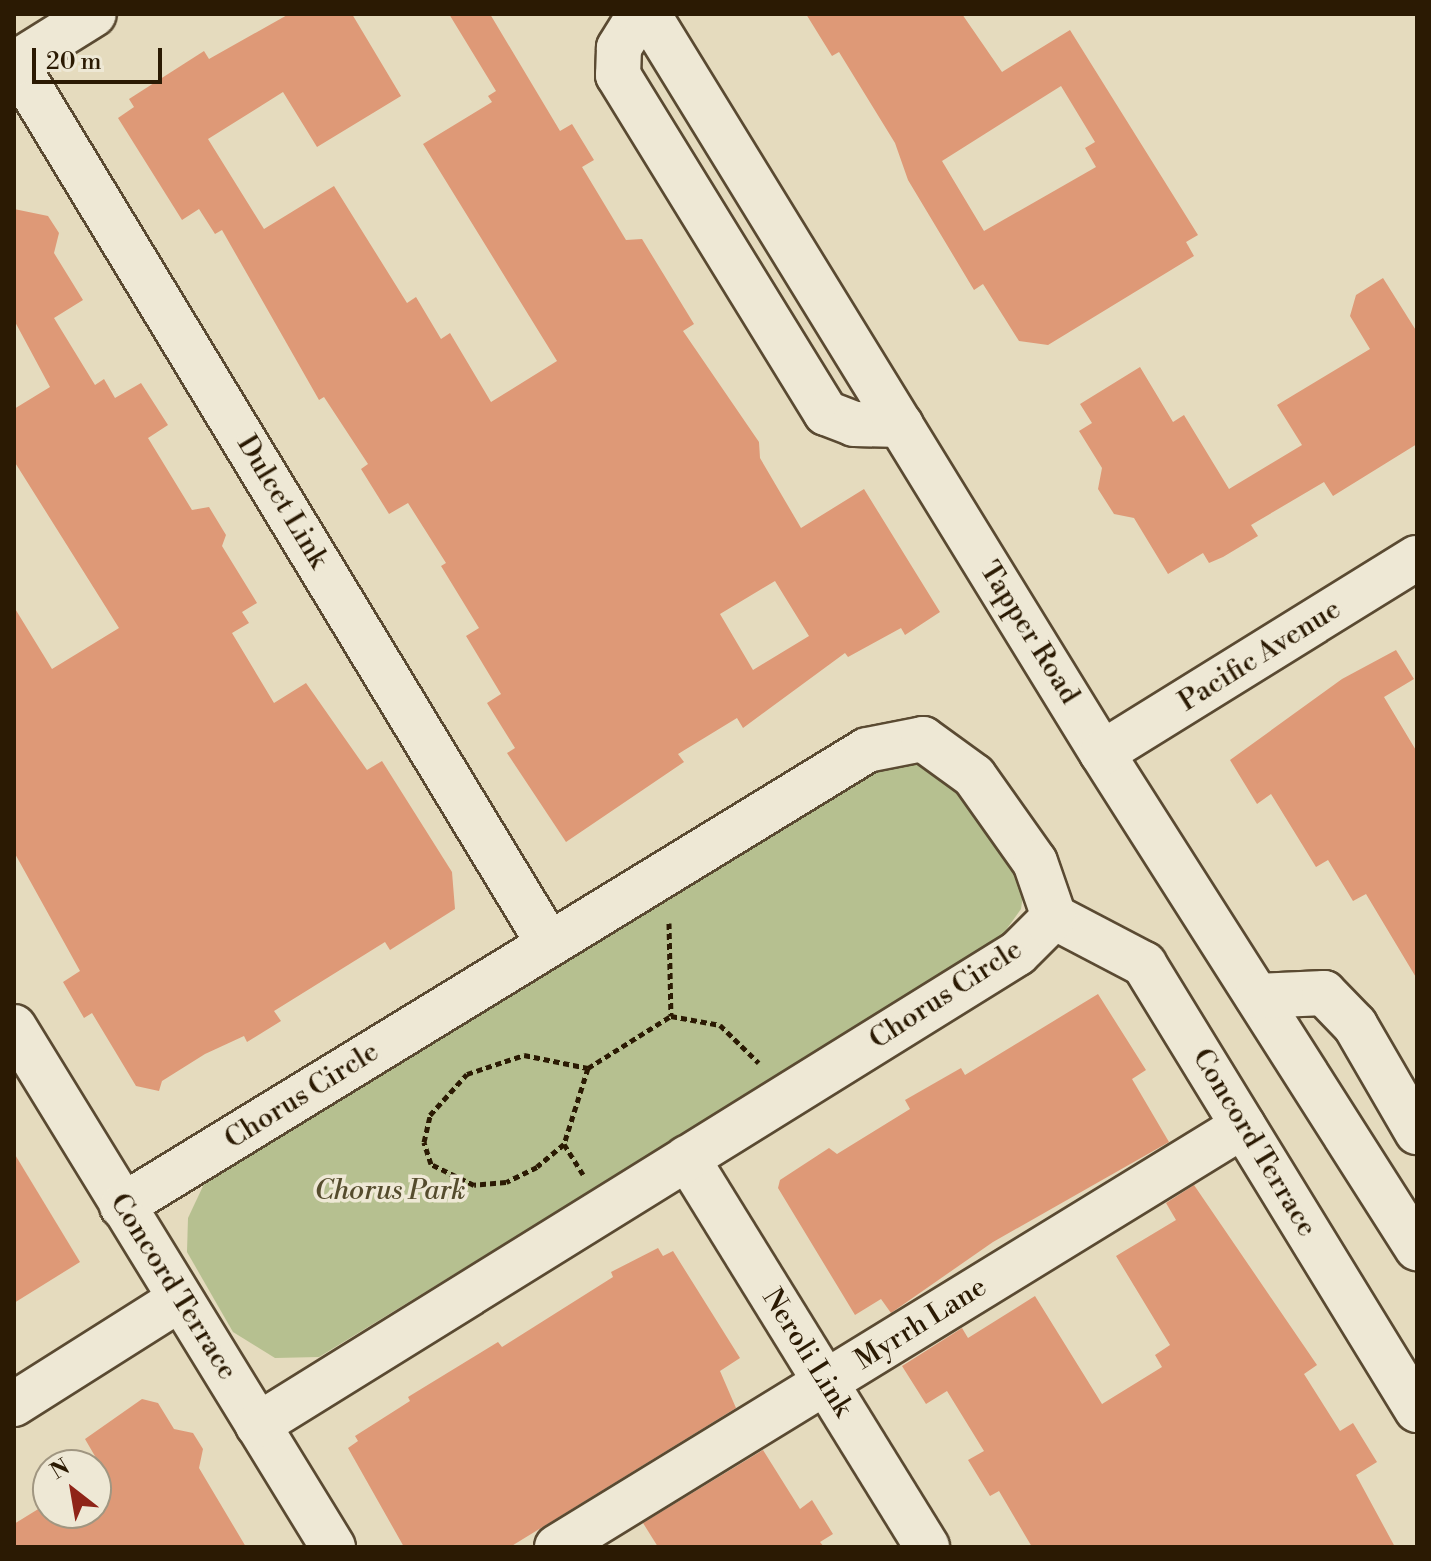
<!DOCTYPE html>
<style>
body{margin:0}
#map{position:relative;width:1431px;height:1561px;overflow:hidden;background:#e5dbbe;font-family:"Libre Bodoni",serif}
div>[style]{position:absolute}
.green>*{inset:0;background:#b6c090}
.building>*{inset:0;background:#de9977}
.path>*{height:5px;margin-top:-2.5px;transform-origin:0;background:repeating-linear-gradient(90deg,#2b1a03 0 6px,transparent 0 10px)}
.roads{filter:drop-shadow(2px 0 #5a4a32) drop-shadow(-2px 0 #5a4a32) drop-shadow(0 2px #5a4a32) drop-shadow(0 -2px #5a4a32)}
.minor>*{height:44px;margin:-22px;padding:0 22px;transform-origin:22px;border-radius:22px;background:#eee8d5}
span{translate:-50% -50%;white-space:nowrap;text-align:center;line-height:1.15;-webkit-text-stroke:7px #eee8d5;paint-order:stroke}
.street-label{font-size:28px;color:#2b1a03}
.park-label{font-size:28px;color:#554c2d;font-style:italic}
.frame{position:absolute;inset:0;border:16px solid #2b1a03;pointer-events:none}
.north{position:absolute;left:32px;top:1449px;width:80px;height:80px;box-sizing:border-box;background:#eee8d5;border:2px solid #a09681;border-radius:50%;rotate:329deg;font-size:22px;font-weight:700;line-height:32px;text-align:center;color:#2b1a03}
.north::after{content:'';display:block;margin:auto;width:28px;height:36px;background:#8f2418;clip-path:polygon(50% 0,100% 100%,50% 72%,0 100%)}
.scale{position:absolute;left:32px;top:48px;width:130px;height:36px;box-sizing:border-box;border:4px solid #2b1a03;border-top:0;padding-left:10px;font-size:24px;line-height:28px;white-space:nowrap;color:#2b1a03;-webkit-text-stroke:6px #eee8d5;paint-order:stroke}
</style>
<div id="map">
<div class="green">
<div style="clip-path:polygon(913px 755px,968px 780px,1024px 888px,1021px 909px,998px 941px,319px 1357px,275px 1358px,233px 1332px,187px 1252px,188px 1218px,204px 1184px,894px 759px)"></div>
</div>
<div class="building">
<div style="clip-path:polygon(evenodd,289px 14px,352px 14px,401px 96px,317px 147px,283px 92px,208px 139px,264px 229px,334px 186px,407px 303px,416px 297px,441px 339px,450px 333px,491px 402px,557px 361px,423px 144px,492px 102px,488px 96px,496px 91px,449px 14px,490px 14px,560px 131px,572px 124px,594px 160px,582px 167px,626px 240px,642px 239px,694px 324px,683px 331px,759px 442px,760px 458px,801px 528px,864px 489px,940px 612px,905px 635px,901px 628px,848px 657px,845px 653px,743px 728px,737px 718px,678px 754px,684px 762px,566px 842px,507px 753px,515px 748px,487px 703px,501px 694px,466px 636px,479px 628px,441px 566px,446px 563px,408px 503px,389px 514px,361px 469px,368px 464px,324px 397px,319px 400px,222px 230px,215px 234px,199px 209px,182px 220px,118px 118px,134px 107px,129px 99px,204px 51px,209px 59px,289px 14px,775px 581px,809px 636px,753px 670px,720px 614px,775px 581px)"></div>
<div style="clip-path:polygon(evenodd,806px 14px,962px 14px,1002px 72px,1070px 30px,1198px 235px,1186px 242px,1194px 256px,1048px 345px,1019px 341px,983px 284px,974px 290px,908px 180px,895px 143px,839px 52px,832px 56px,806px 14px,1061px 86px,1095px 142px,1085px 148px,1096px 167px,984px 231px,942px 161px,1061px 86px)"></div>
<div style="clip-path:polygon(14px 209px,48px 216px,59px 233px,54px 253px,83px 300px,54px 318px,95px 385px,104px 379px,115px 398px,141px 383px,168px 425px,148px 438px,192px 510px,209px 507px,226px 535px,222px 546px,257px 603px,242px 612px,249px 623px,232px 633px,274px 703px,306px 683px,367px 770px,382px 761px,452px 872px,455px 909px,390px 950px,385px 942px,274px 1011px,281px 1021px,247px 1042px,244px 1036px,205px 1054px,162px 1081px,159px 1091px,136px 1086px,92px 1013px,84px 1018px,63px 982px,80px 971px,14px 852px,14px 607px,52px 669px,119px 628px,14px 461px,14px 409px,50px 387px,14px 320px)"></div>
<div style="clip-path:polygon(1383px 278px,1417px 332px,1417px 444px,1333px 496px,1324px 482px,1251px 525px,1258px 536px,1223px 557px,1209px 563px,1203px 553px,1168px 574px,1134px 518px,1114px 514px,1098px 489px,1102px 468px,1079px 431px,1092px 423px,1080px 404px,1140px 367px,1173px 422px,1184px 415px,1229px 489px,1302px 445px,1277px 405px,1370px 349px,1350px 316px,1356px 295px)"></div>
<div style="clip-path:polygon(1396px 650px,1414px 679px,1384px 697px,1417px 752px,1417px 979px,1366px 894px,1353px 901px,1328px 860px,1316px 867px,1271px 794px,1257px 804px,1230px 760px,1342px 679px)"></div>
<div style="clip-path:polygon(1098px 994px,1146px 1070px,1132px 1079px,1169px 1142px,993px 1242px,891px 1313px,881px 1299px,855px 1315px,778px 1188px,780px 1180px,829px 1148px,837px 1154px,910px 1109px,905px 1100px,961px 1068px,965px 1075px)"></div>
<div style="clip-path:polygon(14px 1153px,80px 1262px,14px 1303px)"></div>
<div style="clip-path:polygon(1194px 1185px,1317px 1365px,1304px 1374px,1340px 1431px,1353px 1423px,1377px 1462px,1356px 1475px,1395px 1547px,1032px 1547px,999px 1491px,990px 1496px,968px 1460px,984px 1451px,947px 1391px,926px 1404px,902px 1366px,962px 1328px,968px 1338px,1035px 1296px,1102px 1404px,1162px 1367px,1155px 1355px,1170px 1345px,1116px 1256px,1176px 1220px,1166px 1203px)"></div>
<div style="clip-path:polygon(658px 1248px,663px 1256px,673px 1251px,740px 1358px,720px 1371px,736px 1408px,510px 1547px,404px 1547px,348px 1448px,358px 1441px,355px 1436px,410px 1401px,408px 1397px,498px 1342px,502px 1347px,613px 1277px,611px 1272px)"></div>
<div style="clip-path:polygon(142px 1399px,158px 1403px,174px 1429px,193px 1433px,203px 1449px,199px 1468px,246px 1547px,14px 1547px,14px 1524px,48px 1503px,48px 1513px,96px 1513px,96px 1474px,103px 1470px,85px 1439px)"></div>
<div style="clip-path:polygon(763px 1450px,800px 1509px,812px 1500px,833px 1534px,820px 1542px,824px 1547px,658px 1547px,643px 1523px)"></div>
</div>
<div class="path">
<div style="left:669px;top:923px;width:93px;rotate:88.8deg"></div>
<div style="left:671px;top:1016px;width:50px;rotate:10.4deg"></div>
<div style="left:720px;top:1025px;width:54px;rotate:44.3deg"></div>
<div style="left:588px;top:1068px;width:80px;rotate:107.5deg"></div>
<div style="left:564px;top:1144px;width:35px;rotate:140deg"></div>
<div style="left:537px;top:1167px;width:34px;rotate:154deg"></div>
<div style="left:506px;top:1182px;width:32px;rotate:175deg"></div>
<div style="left:474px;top:1185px;width:48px;rotate:-154deg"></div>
<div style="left:431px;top:1164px;width:23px;rotate:-108deg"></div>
<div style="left:424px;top:1142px;width:28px;rotate:-77deg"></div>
<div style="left:430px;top:1115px;width:55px;rotate:-47.9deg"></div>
<div style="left:467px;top:1074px;width:60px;rotate:-18.4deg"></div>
<div style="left:524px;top:1055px;width:65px;rotate:11.5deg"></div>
<div style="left:588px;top:1068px;width:98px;rotate:-32.1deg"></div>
<div style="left:564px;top:1144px;width:36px;rotate:58deg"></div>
</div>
<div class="roads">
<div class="minor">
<div style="left:640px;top:14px;width:40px;rotate:122deg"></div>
<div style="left:619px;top:48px;width:27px;rotate:92deg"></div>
<div style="left:618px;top:75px;width:397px;rotate:58.4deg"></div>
<div style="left:826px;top:413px;width:30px;rotate:21deg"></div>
<div style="left:854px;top:424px;width:47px;rotate:1.2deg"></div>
<div style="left:648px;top:14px;width:867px;rotate:58.44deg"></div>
<div style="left:1102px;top:753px;width:587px;rotate:57.53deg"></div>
<div style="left:14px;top:61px;width:1032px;rotate:58.79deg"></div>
<div style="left:14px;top:64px;width:94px;rotate:-32deg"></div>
<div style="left:1102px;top:753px;width:370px;rotate:-31.8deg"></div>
<div style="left:1054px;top:917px;width:102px;rotate:27.6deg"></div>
<div style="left:1144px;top:964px;width:523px;rotate:58.53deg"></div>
<div style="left:1257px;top:996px;width:67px;rotate:-2.6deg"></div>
<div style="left:1324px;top:993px;width:45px;rotate:45.9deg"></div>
<div style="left:1355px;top:1025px;width:124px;rotate:59.9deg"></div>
<div style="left:14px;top:1027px;width:610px;rotate:58.47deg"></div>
<div style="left:687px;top:1158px;width:457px;rotate:58.3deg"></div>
<div style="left:122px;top:1206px;width:873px;rotate:-31.47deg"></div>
<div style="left:867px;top:750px;width:57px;rotate:-11.1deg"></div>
<div style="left:923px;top:739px;width:63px;rotate:36deg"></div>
<div style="left:974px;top:776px;width:105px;rotate:54.7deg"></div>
<div style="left:1035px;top:862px;width:58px;rotate:70.9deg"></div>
<div style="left:1054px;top:917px;width:51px;rotate:135deg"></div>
<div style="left:1018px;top:953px;width:895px;rotate:148.16deg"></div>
<div style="left:14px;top:1404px;width:196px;rotate:-32.3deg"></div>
<div style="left:557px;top:1547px;width:805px;rotate:-31.54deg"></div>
</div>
</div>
<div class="street-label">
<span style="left:282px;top:502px;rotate:59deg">Dulcet Link</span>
<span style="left:1029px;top:633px;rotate:58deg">Tapper Road</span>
<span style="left:1260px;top:656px;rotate:-32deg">Pacific Avenue</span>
<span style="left:946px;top:995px;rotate:-33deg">Chorus Circle</span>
<span style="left:302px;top:1096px;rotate:-32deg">Chorus Circle</span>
<span style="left:1254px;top:1143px;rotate:59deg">Concord Terrace</span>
<span style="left:173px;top:1287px;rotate:58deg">Concord Terrace</span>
<span style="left:921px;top:1324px;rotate:-32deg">Myrrh Lane</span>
<span style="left:807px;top:1353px;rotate:58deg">Neroli Link</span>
</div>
<div class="park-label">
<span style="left:390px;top:1191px">Chorus Park</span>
</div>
<div class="frame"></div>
<div class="north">N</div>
<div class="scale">20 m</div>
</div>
